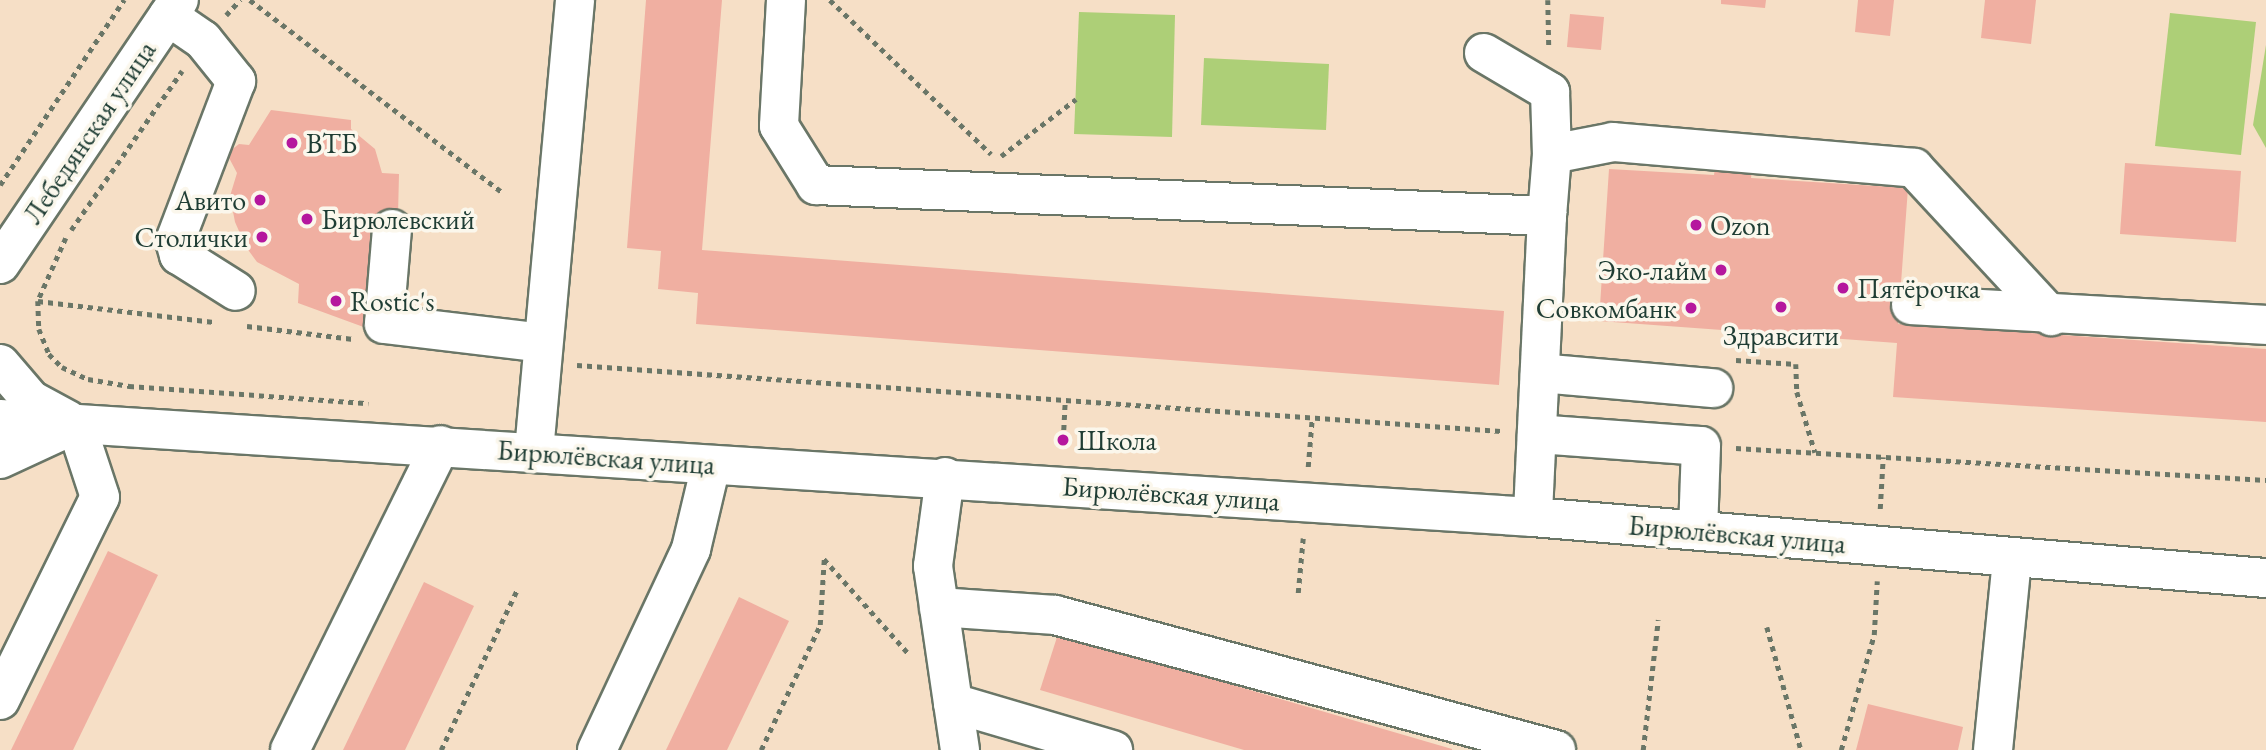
<!DOCTYPE html>
<meta charset="utf-8">
<style>
body{margin:0}
#map{position:relative;width:2266px;height:750px;overflow:hidden;background:#f6dfc6;font-family:"EB Garamond",serif}
div>[style]{position:absolute}
.green>*{inset:0;background:#adcf77}
.building>*{inset:0;background:#f0afa1}
.path>*{height:4.5px;margin-top:-2.25px;transform-origin:0;background:repeating-linear-gradient(90deg,#6a7667 0 5px,transparent 0 10px)}
.roads{filter:drop-shadow(2px 0 #6a7667) drop-shadow(-2px 0 #6a7667) drop-shadow(0 2px #6a7667) drop-shadow(0 -2px #6a7667)}
.minor>*{height:38px;margin:-19px;padding:0 19px;transform-origin:19px;border-radius:19px;background:#fff}
.dots>*{width:19px;height:19px;translate:-50% -50%;box-sizing:border-box;border:4px solid #fbf7ec;border-radius:50%}
span{translate:-50% -50%;white-space:nowrap;text-align:center;line-height:1.15;-webkit-text-stroke:7px #fbf7ec;paint-order:stroke}
.street-label{font-size:28px;color:#1f3d34}
.poi-label{font-size:28px;color:#1f3d34}
.left{translate:0 -50%;text-align:left}
.right{translate:-100% -50%;text-align:right}
</style>
<div id="map">
<div class="green">
<div style="clip-path:polygon(1079px 12px,1175px 15px,1172px 137px,1074px 134px)"></div>
<div style="clip-path:polygon(2170px 13px,2256px 22px,2241px 155px,2155px 146px)"></div>
<div style="clip-path:polygon(2266px 45px,2266px 148px,2253px 125px)"></div>
<div style="clip-path:polygon(1204px 58px,1329px 64px,1326px 130px,1201px 125px)"></div>
</div>
<div class="building">
<div style="clip-path:polygon(646px 0,722px 0,702px 250px,1504px 311px,1499px 385px,696px 324px,698px 293px,658px 289px,661px 251px,627px 248px)"></div>
<div style="clip-path:polygon(1721px 0,1766px 0,1765px 8px,1721px 4px)"></div>
<div style="clip-path:polygon(1858px 0,1894px 0,1890px 36px,1855px 32px)"></div>
<div style="clip-path:polygon(1985px 0,2036px 0,2031px 44px,1981px 38px)"></div>
<div style="clip-path:polygon(1570px 14px,1604px 17px,1601px 50px,1567px 47px)"></div>
<div style="clip-path:polygon(271px 110px,351px 120px,351px 129px,375px 149px,382px 173px,399px 174px,398px 215px,380px 214px,369px 329px,298px 303px,299px 284px,257px 262px,246px 247px,235px 222px,230px 196px,237px 173px,228px 156px,230px 151px,239px 144px,249px 145px)"></div>
<div style="clip-path:polygon(2125px 163px,2241px 171px,2236px 242px,2120px 234px)"></div>
<div style="clip-path:polygon(1715px 168px,1752px 170px,1751px 178px,1908px 188px,1898px 324px,2266px 349px,2266px 422px,1893px 397px,1897px 343px,1599px 321px,1609px 169px,1714px 175px)"></div>
<div style="clip-path:polygon(108px 551px,158px 575px,73px 750px,11px 750px)"></div>
<div style="clip-path:polygon(424px 582px,474px 606px,405px 750px,343px 750px)"></div>
<div style="clip-path:polygon(739px 597px,789px 621px,727px 750px,666px 750px)"></div>
<div style="clip-path:polygon(1058px 634px,1452px 749px,1452px 750px,1244px 750px,1040px 690px)"></div>
<div style="clip-path:polygon(1868px 704px,1963px 727px,1958px 750px,1856px 750px)"></div>
</div>
<div class="path">
<div style="left:250px;top:0;width:318px;rotate:37.3deg"></div>
<div style="left:830px;top:0;width:223px;rotate:43.7deg"></div>
<div style="left:1548px;top:0;width:49px;rotate:88.8deg"></div>
<div style="left:226px;top:15px;width:21px;rotate:-47deg"></div>
<div style="left:1001px;top:156px;width:94px;rotate:-37.2deg"></div>
<div style="left:0;top:185px;width:223px;rotate:-56.2deg"></div>
<div style="left:71px;top:230px;width:194px;rotate:-55.1deg"></div>
<div style="left:66px;top:238px;width:69px;rotate:114deg"></div>
<div style="left:38px;top:301px;width:28px;rotate:88deg"></div>
<div style="left:39px;top:329px;width:27px;rotate:68deg"></div>
<div style="left:49px;top:354px;width:18px;rotate:45deg"></div>
<div style="left:62px;top:367px;width:29px;rotate:25deg"></div>
<div style="left:88px;top:379px;width:42px;rotate:9.7deg"></div>
<div style="left:129px;top:386px;width:240px;rotate:4.1deg"></div>
<div style="left:38px;top:301px;width:177px;rotate:6.8deg"></div>
<div style="left:247px;top:326px;width:107px;rotate:7deg"></div>
<div style="left:1736px;top:360px;width:60px;rotate:3.8deg"></div>
<div style="left:1796px;top:364px;width:28px;rotate:88deg"></div>
<div style="left:1797px;top:392px;width:63px;rotate:73.3deg"></div>
<div style="left:577px;top:365px;width:926px;rotate:4.09deg"></div>
<div style="left:1063px;top:440px;width:40px;rotate:-87.1deg"></div>
<div style="left:1736px;top:448px;width:531px;rotate:3.46deg"></div>
<div style="left:1308px;top:467px;width:49px;rotate:-85.3deg"></div>
<div style="left:1880px;top:509px;width:52px;rotate:-86.7deg"></div>
<div style="left:824px;top:559px;width:126px;rotate:48.2deg"></div>
<div style="left:1298px;top:593px;width:55px;rotate:-84.8deg"></div>
<div style="left:1767px;top:627px;width:128px;rotate:74.5deg"></div>
<div style="left:441px;top:750px;width:179px;rotate:-64.6deg"></div>
<div style="left:761px;top:750px;width:138px;rotate:-64.7deg"></div>
<div style="left:820px;top:625px;width:66px;rotate:-86.5deg"></div>
<div style="left:1643px;top:750px;width:131px;rotate:-83.4deg"></div>
<div style="left:1841px;top:750px;width:120px;rotate:-74deg"></div>
<div style="left:1874px;top:635px;width:54px;rotate:-86.8deg"></div>
</div>
<div class="roads">
<div class="minor">
<div style="left:786px;top:0;width:126px;rotate:93.2deg"></div>
<div style="left:779px;top:126px;width:70px;rotate:57.9deg"></div>
<div style="left:816px;top:185px;width:732px;rotate:2.43deg"></div>
<div style="left:1547px;top:216px;width:301px;rotate:92.7deg"></div>
<div style="left:168px;top:16px;width:42px;rotate:34.4deg"></div>
<div style="left:203px;top:40px;width:53px;rotate:51.2deg"></div>
<div style="left:236px;top:81px;width:171px;rotate:110.9deg"></div>
<div style="left:175px;top:241px;width:15px;rotate:74deg"></div>
<div style="left:179px;top:255px;width:67px;rotate:32.3deg"></div>
<div style="left:1484px;top:53px;width:77px;rotate:30.6deg"></div>
<div style="left:1550px;top:92px;width:62px;rotate:88.2deg"></div>
<div style="left:1552px;top:154px;width:62px;rotate:94.6deg"></div>
<div style="left:1552px;top:154px;width:62px;rotate:-11.1deg"></div>
<div style="left:1613px;top:142px;width:302px;rotate:4.9deg"></div>
<div style="left:1914px;top:168px;width:202px;rotate:47.2deg"></div>
<div style="left:392px;top:229px;width:95px;rotate:94.8deg"></div>
<div style="left:384px;top:324px;width:160px;rotate:6.8deg"></div>
<div style="left:0;top:264px;width:319px;rotate:-55.9deg"></div>
<div style="left:1911px;top:305px;width:356px;rotate:3.2deg"></div>
<div style="left:0;top:364px;width:48px;rotate:49.3deg"></div>
<div style="left:31px;top:400px;width:42px;rotate:28.4deg"></div>
<div style="left:1540px;top:373px;width:174px;rotate:5deg"></div>
<div style="left:0;top:419px;width:1536px;rotate:3.66deg"></div>
<div style="left:1533px;top:517px;width:736px;rotate:4.76deg"></div>
<div style="left:1537px;top:434px;width:164px;rotate:4.2deg"></div>
<div style="left:1701px;top:446px;width:84px;rotate:92deg"></div>
<div style="left:534px;top:451px;width:453px;rotate:-84.8deg"></div>
<div style="left:0;top:459px;width:78px;rotate:-24.9deg"></div>
<div style="left:945px;top:477px;width:90px;rotate:97.7deg"></div>
<div style="left:933px;top:566px;width:138px;rotate:81.7deg"></div>
<div style="left:953px;top:703px;width:167px;rotate:16.4deg"></div>
<div style="left:939px;top:607px;width:116px;rotate:3.9deg"></div>
<div style="left:1055px;top:615px;width:519px;rotate:15.08deg"></div>
<div style="left:0;top:700px;width:226px;rotate:-63.8deg"></div>
<div style="left:100px;top:497px;width:77px;rotate:-108.2deg"></div>
<div style="left:953px;top:703px;width:48px;rotate:81.5deg"></div>
<div style="left:290px;top:750px;width:340px;rotate:-63.7deg"></div>
<div style="left:597px;top:750px;width:222px;rotate:-64.9deg"></div>
<div style="left:691px;top:549px;width:86px;rotate:-76.6deg"></div>
<div style="left:1993px;top:750px;width:192px;rotate:-84.3deg"></div>
</div>
</div>
<div class="dots">
<div style="left:292px;top:143px;background:#b5179e"></div>
<div style="left:260px;top:200px;background:#b5179e"></div>
<div style="left:307px;top:219px;background:#b5179e"></div>
<div style="left:1696px;top:225px;background:#b5179e"></div>
<div style="left:262px;top:237px;background:#b5179e"></div>
<div style="left:1721px;top:270px;background:#b5179e"></div>
<div style="left:1843px;top:288px;background:#b5179e"></div>
<div style="left:336px;top:301px;background:#b5179e"></div>
<div style="left:1781px;top:307px;background:#b5179e"></div>
<div style="left:1691px;top:308px;background:#b5179e"></div>
<div style="left:1063px;top:440px;background:#b5179e"></div>
</div>
<div class="street-label">
<span style="left:89px;top:132px;rotate:-56deg">Лебедянская улица</span>
<span style="left:606px;top:457px;rotate:4deg">Бирюлёвская улица</span>
<span style="left:1171px;top:493px;rotate:4deg">Бирюлёвская улица</span>
<span style="left:1737px;top:534px;rotate:5deg">Бирюлёвская улица</span>
</div>
<div class="poi-label">
<span class="left" style="left:306px;top:143px">ВТБ</span>
<span class="right" style="left:246px;top:200px">Авито</span>
<span class="left" style="left:321px;top:219px">Бирюлевский</span>
<span class="left" style="left:1710px;top:225px">Ozon</span>
<span class="right" style="left:248px;top:237px">Столички</span>
<span class="right" style="left:1707px;top:270px">Эко-лайм</span>
<span class="left" style="left:1857px;top:288px">Пятёрочка</span>
<span class="left" style="left:350px;top:301px">Rostic's</span>
<span class="right" style="left:1677px;top:308px">Совкомбанк</span>
<span style="left:1781px;top:335px">Здравсити</span>
<span class="left" style="left:1077px;top:440px">Школа</span>
</div>
</div>
